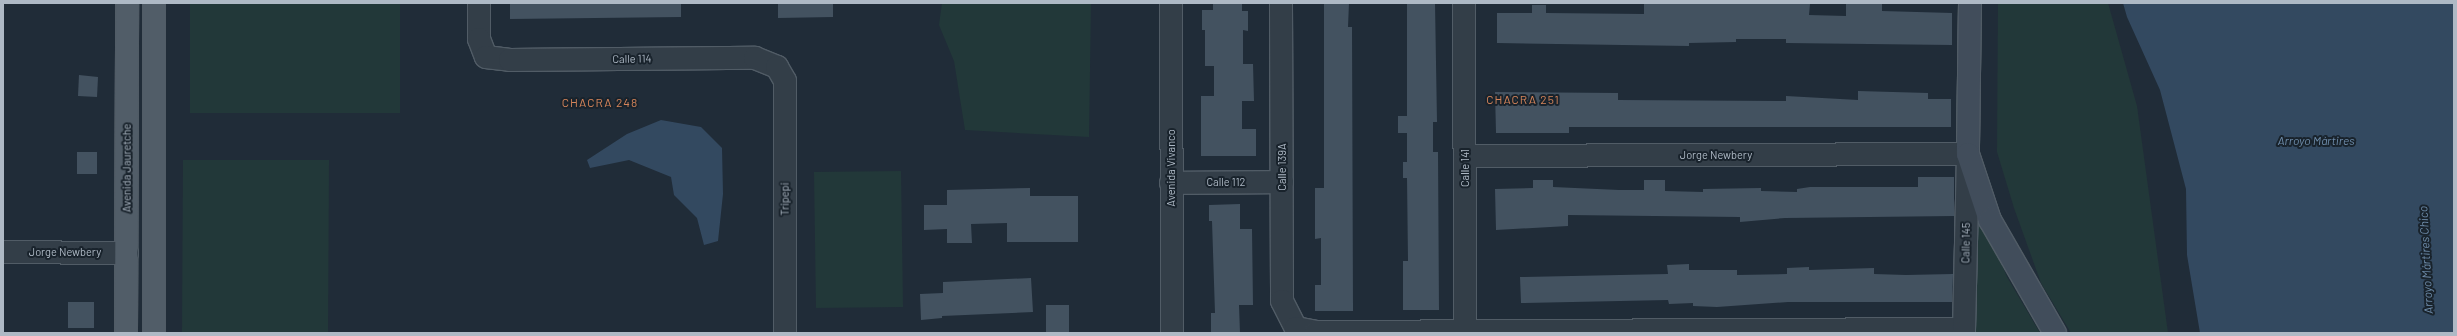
<!DOCTYPE html>
<meta charset="utf-8">
<style>
body{margin:0}
#map{position:relative;width:2457px;height:336px;overflow:hidden;background:#202c38;font-family:Barlow,sans-serif}
div>[style]{position:absolute}
.green>*{inset:0;background:#223839}
.water>*{inset:0;background:#334960}
.building>*{inset:0;background:#435260}
.roads{filter:drop-shadow(1px 0 #515c66) drop-shadow(-1px 0 #515c66) drop-shadow(0 1px #515c66) drop-shadow(0 -1px #515c66)}
.minor>*{height:22px;margin:-11px;padding:0 11px;transform-origin:11px;border-radius:11px;background:#333e48}
.tertiary>*{height:22px;margin:-11px;padding:0 11px;transform-origin:11px;border-radius:11px;background:#333e48}
.secondary>*{height:22px;margin:-11px;padding:0 11px;transform-origin:11px;border-radius:11px;background:#414d5b}
.primary>*{height:22px;margin:-11px;padding:0 11px;transform-origin:11px;border-radius:11px;background:#515d68}
span{translate:-50% -50%;white-space:nowrap;text-align:center;line-height:1.15;-webkit-text-stroke:4px #19232c;paint-order:stroke}
.street-label{font-size:11px;color:#aeb9c5}
.neighbourhood-label{font-size:12px;color:#d4845a;letter-spacing:1px}
.water-label{font-size:12px;color:#6e8caa;font-style:italic}
.frame{position:absolute;inset:0;border:4px solid #aeb9c5;pointer-events:none}
</style>
<div id="map">
<div class="green">
<div style="clip-path:polygon(190px 3px,400px 3px,400px 113px,190px 113px)"></div>
<div style="clip-path:polygon(942px 3px,1091px 3px,1089px 137px,965px 130px,954px 61px,939px 25px)"></div>
<div style="clip-path:polygon(1998px 3px,2108px 3px,2137px 106px,2168px 333px,2071px 333px,2041px 283px,2014px 208px,1997px 152px)"></div>
<div style="clip-path:polygon(183px 160px,329px 160px,328px 333px,182px 333px)"></div>
<div style="clip-path:polygon(901px 171px,903px 307px,816px 308px,814px 172px)"></div>
<div style="clip-path:polygon(1973px 194px,2007px 277px,2040px 333px,1971px 333px)"></div>
</div>
<div class="water">
<div style="clip-path:polygon(2123px 3px,2454px 3px,2454px 333px,2200px 333px,2187px 255px,2186px 189px,2160px 90px,2127px 17px)"></div>
<div style="clip-path:polygon(661px 120px,701px 127px,722px 148px,723px 194px,718px 241px,704px 245px,697px 218px,674px 195px,671px 177px,629px 160px,590px 168px,587px 160px,627px 134px)"></div>
</div>
<div class="building">
<div style="clip-path:polygon(510px 3px,681px 3px,681px 17px,510px 19px)"></div>
<div style="clip-path:polygon(778px 3px,833px 3px,833px 17px,778px 18px)"></div>
<div style="clip-path:polygon(1213px 3px,1242px 3px,1242px 11px,1248px 11px,1248px 31px,1243px 30px,1243px 64px,1253px 64px,1254px 101px,1242px 101px,1242px 129px,1256px 129px,1256px 156px,1201px 156px,1201px 96px,1214px 96px,1214px 66px,1205px 66px,1205px 30px,1202px 30px,1202px 10px,1213px 10px)"></div>
<div style="clip-path:polygon(1324px 3px,1349px 3px,1348px 27px,1352px 27px,1353px 311px,1315px 311px,1315px 285px,1321px 285px,1321px 238px,1315px 239px,1315px 188px,1324px 188px)"></div>
<div style="clip-path:polygon(1407px 3px,1435px 3px,1437px 122px,1433px 122px,1433px 152px,1438px 152px,1439px 310px,1403px 310px,1403px 261px,1408px 261px,1407px 178px,1403px 178px,1403px 162px,1407px 162px,1407px 133px,1398px 133px,1398px 116px,1407px 116px)"></div>
<div style="clip-path:polygon(1691px 3px,1810px 4px,1809px 15px,1846px 16px,1846px 3px,1882px 4px,1882px 11px,1952px 13px,1952px 45px,1786px 43px,1786px 39px,1736px 39px,1736px 42px,1689px 43px,1689px 46px,1497px 43px,1497px 13px,1532px 13px,1532px 5px,1546px 5px,1546px 13px,1644px 14px,1644px 4px)"></div>
<div style="clip-path:polygon(79px 75px,98px 77px,97px 97px,78px 96px)"></div>
<div style="clip-path:polygon(1858px 91px,1928px 93px,1928px 99px,1951px 99px,1951px 127px,1569px 127px,1569px 133px,1496px 133px,1495px 92px,1618px 93px,1618px 100px,1786px 101px,1786px 96px,1858px 100px)"></div>
<div style="clip-path:polygon(77px 152px,97px 152px,97px 174px,77px 174px)"></div>
<div style="clip-path:polygon(1918px 177px,1954px 177px,1954px 216px,1785px 218px,1740px 222px,1740px 217px,1568px 215px,1568px 226px,1496px 230px,1495px 189px,1533px 188px,1533px 180px,1553px 180px,1553px 187px,1619px 190px,1644px 190px,1644px 180px,1665px 180px,1665px 191px,1703px 192px,1703px 189px,1761px 188px,1761px 191px,1797px 192px,1797px 189px,1810px 187px,1918px 187px)"></div>
<div style="clip-path:polygon(1030px 188px,1030px 196px,1078px 196px,1078px 242px,1007px 242px,1007px 223px,971px 224px,972px 243px,947px 243px,947px 229px,924px 230px,924px 205px,947px 205px,947px 190px)"></div>
<div style="clip-path:polygon(1240px 204px,1240px 229px,1252px 229px,1253px 305px,1239px 305px,1240px 333px,1211px 333px,1211px 313px,1215px 313px,1212px 221px,1209px 221px,1209px 205px)"></div>
<div style="clip-path:polygon(1689px 264px,1689px 270px,1737px 270px,1737px 275px,1787px 274px,1787px 268px,1809px 267px,1809px 270px,1874px 268px,1874px 274px,1906px 275px,1953px 274px,1952px 302px,1788px 302px,1717px 307px,1693px 306px,1693px 303px,1669px 304px,1668px 300px,1521px 303px,1520px 277px,1668px 274px,1667px 265px)"></div>
<div style="clip-path:polygon(1031px 278px,1033px 312px,942px 316px,942px 318px,921px 320px,920px 294px,943px 293px,943px 282px)"></div>
<div style="clip-path:polygon(68px 302px,94px 302px,94px 328px,68px 328px)"></div>
<div style="clip-path:polygon(1046px 305px,1069px 305px,1069px 333px,1046px 333px)"></div>
</div>
<div class="roads">
<div class="minor">
<div style="left:479px;top:3px;width:36px;rotate:90deg"></div>
<div style="left:479px;top:39px;width:19px;rotate:69deg"></div>
<div style="left:486px;top:57px;width:24px;rotate:7deg"></div>
<div style="left:510px;top:60px;width:245px;rotate:-0.5deg"></div>
<div style="left:755px;top:58px;width:24px;rotate:22deg"></div>
<div style="left:777px;top:67px;width:16px;rotate:60deg"></div>
<div style="left:785px;top:81px;width:252px;rotate:90deg"></div>
<div style="left:1281px;top:3px;width:298px;rotate:89.8deg"></div>
<div style="left:1282px;top:301px;width:30px;rotate:63deg"></div>
<div style="left:1296px;top:328px;width:20px;rotate:11deg"></div>
<div style="left:1316px;top:332px;width:648px;rotate:-0.27deg"></div>
<div style="left:1464px;top:3px;width:330px;rotate:89.8deg"></div>
<div style="left:1465px;top:156px;width:503px;rotate:-0.23deg"></div>
<div style="left:1968px;top:154px;width:179px;rotate:91.3deg"></div>
<div style="left:1171px;top:183px;width:111px;rotate:-0.5deg"></div>
<div style="left:3px;top:252px;width:124px;rotate:0.5deg"></div>
</div>
<div class="tertiary">
<div style="left:1171px;top:3px;width:330px;rotate:89.8deg"></div>
</div>
<div class="secondary">
<div style="left:1970px;top:3px;width:151px;rotate:90.8deg"></div>
<div style="left:1968px;top:154px;width:70px;rotate:71.6deg"></div>
<div style="left:1990px;top:220px;width:130px;rotate:60.1deg"></div>
</div>
<div class="primary">
<div style="left:126px;top:333px;width:330px;rotate:-89.8deg"></div>
<div style="left:154px;top:333px;width:330px;rotate:-90deg"></div>
</div>
</div>
<div class="street-label">
<span style="left:632px;top:59px;rotate:-1deg">Calle 114</span>
<span style="left:1716px;top:155px">Jorge Newbery</span>
<span style="left:1282px;top:167px;rotate:-90deg">Calle 139A</span>
<span style="left:127px;top:168px;rotate:-90deg">Avenida Jauretche</span>
<span style="left:1171px;top:168px;rotate:-90deg">Avenida Vivanco</span>
<span style="left:1465px;top:168px;rotate:-90deg">Calle 141</span>
<span style="left:1226px;top:182px">Calle 112</span>
<span style="left:785px;top:199px;rotate:-90deg">Tripepi</span>
<span style="left:1966px;top:243px;rotate:-89deg">Calle 145</span>
<span style="left:65px;top:252px">Jorge Newbery</span>
</div>
<div class="neighbourhood-label">
<span style="left:1523px;top:100px">CHACRA 251</span>
<span style="left:600px;top:103px">CHACRA 248</span>
</div>
<div class="water-label">
<span style="left:2316px;top:141px">Arroyo Mártires</span>
<span style="left:2426px;top:260px;rotate:-93deg">Arroyo Mártires Chico</span>
</div>
<div class="frame"></div>
</div>
